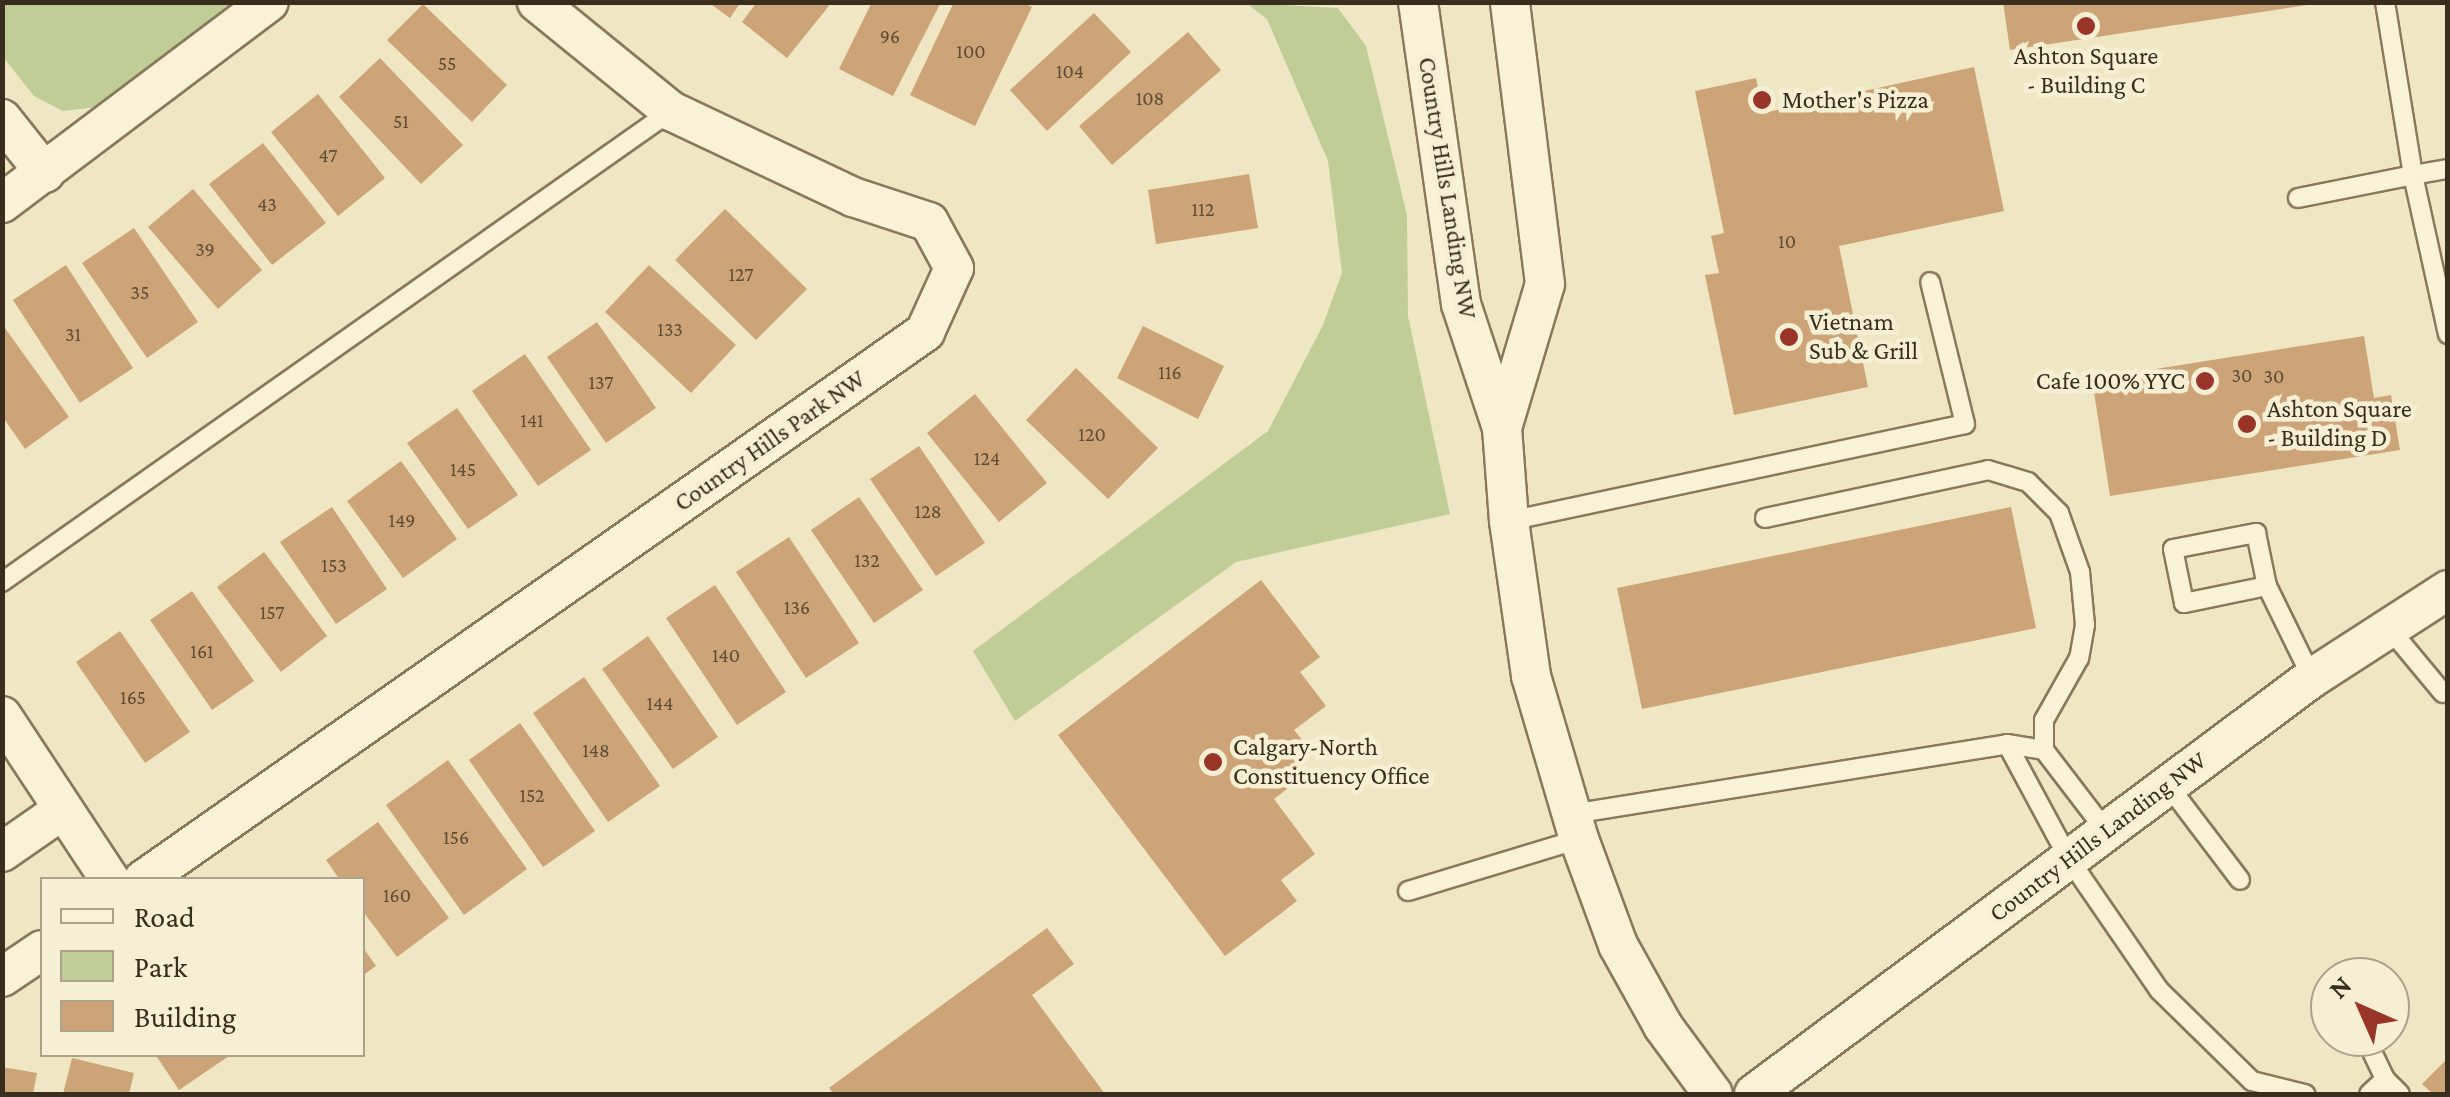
<!DOCTYPE html>
<style>
body{margin:0}
#map{position:relative;width:2450px;height:1097px;overflow:hidden;background:#efe6c3;font-family:"Crimson Pro",serif}
div>[style]{position:absolute}
.green>*{inset:0;background:#c1cd97}
.building>*{inset:0;background:#cda478}
.roads{filter:drop-shadow(2px 0 #89785a) drop-shadow(-2px 0 #89785a) drop-shadow(0 2px #89785a) drop-shadow(0 -2px #89785a)}
.service>*{height:18px;margin:-9px;padding:0 9px;transform-origin:9px;border-radius:9px;background:#f9f2d6}
.minor>*{height:38px;margin:-19px;padding:0 19px;transform-origin:19px;border-radius:19px;background:#f9f2d6}
.dots>*{width:28px;height:28px;translate:-50% -50%;box-sizing:border-box;border:5px solid #f6efd3;border-radius:50%}
span{translate:-50% -50%;white-space:nowrap;text-align:center;line-height:1.15;-webkit-text-stroke:9px #f6efd3;paint-order:stroke}
.number-label{font-size:20px;color:#5e4c34}
.number-label span{-webkit-text-stroke-width:0}
.poi-label{font-size:25px;color:#392e1e}
.left{translate:0 -50%;text-align:left}
.right{translate:-100% -50%;text-align:right}
.street-label{font-size:25px;color:#392e1e}
.frame{position:absolute;inset:0;border:5px solid #392e1e;pointer-events:none}
.legend{position:absolute;left:40px;top:877px;width:325px;height:180px;box-sizing:border-box;background:#f6efd3;border:2px solid #aaa28b;margin:0;padding:12px 18px;list-style:none;font-size:30px;color:#392e1e}
.legend li{display:flex;align-items:center;gap:20px;height:50px}
.legend b{width:50px;border:2px solid #aaa28b}
.north{position:absolute;left:2310px;top:957px;width:100px;height:100px;box-sizing:border-box;background:#f6efd3;border:2px solid #aaa28b;border-radius:50%;rotate:315deg;font-size:28px;font-weight:700;line-height:40px;text-align:center;color:#392e1e}
.north::after{content:'';display:block;margin:auto;width:35px;height:45px;background:#993429;clip-path:polygon(50% 0,100% 100%,50% 72%,0 100%)}
</style>
<div id="map">
<div class="green">
<div style="clip-path:polygon(2px 3px,236px 3px,97px 107px,63px 111px,34px 96px,3px 57px)"></div>
<div style="clip-path:polygon(1246px 3px,1338px 8px,1366px 46px,1407px 215px,1408px 316px,1450px 514px,1236px 562px,1015px 721px,973px 651px,1268px 431px,1323px 325px,1342px 273px,1328px 161px,1267px 19px)"></div>
</div>
<div class="building">
<div style="clip-path:polygon(708px 2px,741px 2px,730px 18px)"></div>
<div style="clip-path:polygon(757px 2px,832px 2px,787px 58px,742px 22px)"></div>
<div style="clip-path:polygon(872px 2px,941px 2px,893px 96px,839px 69px)"></div>
<div style="clip-path:polygon(954px 2px,1022px 2px,1032px 7px,975px 126px,910px 95px)"></div>
<div style="clip-path:polygon(2003px 2px,2307px 2px,2307px 5px,2010px 50px)"></div>
<div style="clip-path:polygon(423px 4px,507px 85px,472px 122px,387px 40px)"></div>
<div style="clip-path:polygon(1094px 13px,1131px 52px,1047px 131px,1010px 90px)"></div>
<div style="clip-path:polygon(1188px 32px,1221px 70px,1112px 165px,1079px 126px)"></div>
<div style="clip-path:polygon(380px 58px,463px 145px,421px 184px,339px 97px)"></div>
<div style="clip-path:polygon(1974px 67px,2004px 211px,1839px 246px,1868px 387px,1734px 415px,1705px 275px,1719px 273px,1711px 236px,1724px 233px,1695px 91px,1756px 78px,1763px 113px)"></div>
<div style="clip-path:polygon(318px 94px,385px 178px,338px 216px,271px 132px)"></div>
<div style="clip-path:polygon(263px 143px,326px 223px,272px 265px,209px 184px)"></div>
<div style="clip-path:polygon(1249px 174px,1258px 228px,1156px 244px,1148px 190px)"></div>
<div style="clip-path:polygon(193px 189px,262px 270px,218px 309px,148px 227px)"></div>
<div style="clip-path:polygon(725px 209px,807px 289px,756px 340px,675px 260px)"></div>
<div style="clip-path:polygon(134px 228px,198px 322px,147px 358px,82px 263px)"></div>
<div style="clip-path:polygon(66px 265px,133px 368px,80px 403px,13px 300px)"></div>
<div style="clip-path:polygon(649px 265px,736px 345px,691px 393px,605px 312px)"></div>
<div style="clip-path:polygon(597px 322px,656px 408px,606px 443px,547px 357px)"></div>
<div style="clip-path:polygon(2px 324px,69px 417px,25px 449px,2px 416px)"></div>
<div style="clip-path:polygon(1143px 326px,1224px 366px,1198px 419px,1117px 378px)"></div>
<div style="clip-path:polygon(2364px 336px,2374px 398px,2391px 395px,2400px 450px,2110px 496px,2092px 379px)"></div>
<div style="clip-path:polygon(525px 354px,591px 450px,538px 486px,472px 391px)"></div>
<div style="clip-path:polygon(1076px 368px,1158px 448px,1108px 499px,1026px 420px)"></div>
<div style="clip-path:polygon(975px 394px,1047px 483px,999px 522px,927px 433px)"></div>
<div style="clip-path:polygon(457px 408px,518px 495px,468px 529px,407px 443px)"></div>
<div style="clip-path:polygon(919px 446px,985px 543px,936px 576px,870px 479px)"></div>
<div style="clip-path:polygon(401px 461px,457px 539px,403px 578px,347px 501px)"></div>
<div style="clip-path:polygon(859px 497px,923px 590px,874px 623px,811px 530px)"></div>
<div style="clip-path:polygon(332px 507px,387px 589px,336px 624px,280px 542px)"></div>
<div style="clip-path:polygon(2011px 507px,2036px 628px,1642px 709px,1617px 588px)"></div>
<div style="clip-path:polygon(789px 537px,859px 643px,806px 678px,736px 572px)"></div>
<div style="clip-path:polygon(264px 552px,327px 636px,281px 672px,217px 587px)"></div>
<div style="clip-path:polygon(1261px 580px,1320px 657px,1300px 672px,1326px 706px,1294px 730px,1304px 742px,1296px 782px,1274px 799px,1315px 854px,1281px 880px,1297px 901px,1225px 956px,1058px 735px)"></div>
<div style="clip-path:polygon(715px 585px,786px 692px,737px 725px,666px 618px)"></div>
<div style="clip-path:polygon(192px 591px,254px 681px,212px 710px,150px 620px)"></div>
<div style="clip-path:polygon(120px 631px,190px 732px,145px 763px,76px 662px)"></div>
<div style="clip-path:polygon(648px 636px,718px 737px,673px 769px,602px 669px)"></div>
<div style="clip-path:polygon(584px 677px,660px 786px,608px 822px,533px 713px)"></div>
<div style="clip-path:polygon(520px 723px,595px 831px,543px 867px,469px 760px)"></div>
<div style="clip-path:polygon(448px 760px,527px 869px,464px 915px,386px 805px)"></div>
<div style="clip-path:polygon(378px 822px,449px 918px,397px 957px,362px 910px,362px 880px,340px 880px,326px 860px)"></div>
<div style="clip-path:polygon(1047px 928px,1074px 964px,1032px 995px,1105px 1094px,834px 1094px,829px 1088px)"></div>
<div style="clip-path:polygon(362px 946px,376px 966px,362px 976px)"></div>
<div style="clip-path:polygon(155px 1054px,232px 1054px,179px 1090px)"></div>
<div style="clip-path:polygon(72px 1058px,134px 1073px,129px 1094px,63px 1094px)"></div>
<div style="clip-path:polygon(2448px 1058px,2448px 1094px,2433px 1094px,2422px 1084px)"></div>
<div style="clip-path:polygon(2px 1067px,37px 1073px,33px 1094px,2px 1094px)"></div>
</div>
<div class="roads">
<div class="service">
<div style="left:2385px;top:2px;width:175px;rotate:80.8deg"></div>
<div style="left:2413px;top:175px;width:36px;rotate:-10deg"></div>
<div style="left:2298px;top:198px;width:117px;rotate:-11.3deg"></div>
<div style="left:2413px;top:175px;width:163px;rotate:77.6deg"></div>
<div style="left:1765px;top:518px;width:228px;rotate:-12.1deg"></div>
<div style="left:1988px;top:470px;width:42px;rotate:16.7deg"></div>
<div style="left:2028px;top:482px;width:44px;rotate:45deg"></div>
<div style="left:2059px;top:513px;width:63px;rotate:70.4deg"></div>
<div style="left:2080px;top:572px;width:53px;rotate:84.6deg"></div>
<div style="left:2085px;top:625px;width:34px;rotate:100deg"></div>
<div style="left:2079px;top:658px;width:71px;rotate:119.4deg"></div>
<div style="left:2044px;top:720px;width:30px;rotate:90deg"></div>
<div style="left:2044px;top:750px;width:102px;rotate:52.6deg"></div>
<div style="left:1509px;top:521px;width:466px;rotate:-12deg"></div>
<div style="left:1965px;top:424px;width:146px;rotate:-103.8deg"></div>
<div style="left:2px;top:582px;width:818px;rotate:-35.15deg"></div>
<div style="left:2267px;top:586px;width:85px;rotate:168.4deg"></div>
<div style="left:2184px;top:603px;width:55px;rotate:-101.5deg"></div>
<div style="left:2173px;top:549px;width:85px;rotate:-10.9deg"></div>
<div style="left:2256px;top:533px;width:54px;rotate:78.3deg"></div>
<div style="left:2267px;top:586px;width:102px;rotate:63.9deg"></div>
<div style="left:2388px;top:627px;width:86px;rotate:50.2deg"></div>
<div style="left:2007px;top:744px;width:131px;rotate:61.7deg"></div>
<div style="left:2069px;top:859px;width:159px;rotate:55.5deg"></div>
<div style="left:2159px;top:990px;width:130px;rotate:44.4deg"></div>
<div style="left:2252px;top:1081px;width:55px;rotate:13.8deg"></div>
<div style="left:2168px;top:785px;width:119px;rotate:52.8deg"></div>
<div style="left:1572px;top:814px;width:441px;rotate:-9.1deg"></div>
<div style="left:2007px;top:744px;width:37px;rotate:9deg"></div>
<div style="left:1408px;top:891px;width:179px;rotate:-16.9deg"></div>
<div style="left:2365px;top:1037px;width:47px;rotate:64.5deg"></div>
<div style="left:2385px;top:1079px;width:21px;rotate:45deg"></div>
<div style="left:2369px;top:1094px;width:22px;rotate:-43deg"></div>
</div>
<div class="minor">
<div style="left:1418px;top:2px;width:305px;rotate:81.9deg"></div>
<div style="left:1461px;top:304px;width:131px;rotate:71.7deg"></div>
<div style="left:1502px;top:428px;width:93px;rotate:85.7deg"></div>
<div style="left:1509px;top:521px;width:157px;rotate:81.9deg"></div>
<div style="left:1531px;top:676px;width:170px;rotate:73.6deg"></div>
<div style="left:1579px;top:839px;width:113px;rotate:69.8deg"></div>
<div style="left:1618px;top:945px;width:93px;rotate:60.9deg"></div>
<div style="left:1663px;top:1026px;width:84px;rotate:53.7deg"></div>
<div style="left:2px;top:119px;width:69px;rotate:51.5deg"></div>
<div style="left:2px;top:203px;width:334px;rotate:-37deg"></div>
<div style="left:1502px;top:428px;width:150px;rotate:-73.4deg"></div>
<div style="left:1545px;top:284px;width:284px;rotate:-97.1deg"></div>
<div style="left:2px;top:716px;width:196px;rotate:56.6deg"></div>
<div style="left:2px;top:852px;width:72px;rotate:-34.8deg"></div>
<div style="left:143px;top:880px;width:955px;rotate:-35.02deg"></div>
<div style="left:925px;top:332px;width:70px;rotate:-65.6deg"></div>
<div style="left:954px;top:268px;width:52px;rotate:-118.5deg"></div>
<div style="left:929px;top:222px;width:80px;rotate:-161.8deg"></div>
<div style="left:853px;top:197px;width:201px;rotate:-154.7deg"></div>
<div style="left:671px;top:111px;width:173px;rotate:-140.9deg"></div>
<div style="left:2px;top:977px;width:48px;rotate:-34deg"></div>
<div style="left:1754px;top:1094px;width:696px;rotate:-36.71deg"></div>
<div style="left:2312px;top:678px;width:162px;rotate:-32.9deg"></div>
</div>
</div>
<div class="dots">
<div style="left:2086px;top:26px;background:#993429"></div>
<div style="left:1762px;top:100px;background:#993429"></div>
<div style="left:1789px;top:337px;background:#993429"></div>
<div style="left:2205px;top:381px;background:#993429"></div>
<div style="left:2247px;top:424px;background:#993429"></div>
<div style="left:1213px;top:762px;background:#993429"></div>
</div>
<div class="number-label">
<span style="left:890px;top:36px">96</span>
<span style="left:971px;top:51px">100</span>
<span style="left:447px;top:63px">55</span>
<span style="left:1070px;top:71px">104</span>
<span style="left:1150px;top:98px">108</span>
<span style="left:401px;top:121px">51</span>
<span style="left:328px;top:155px">47</span>
<span style="left:267px;top:204px">43</span>
<span style="left:1203px;top:209px">112</span>
<span style="left:1787px;top:241px">10</span>
<span style="left:205px;top:249px">39</span>
<span style="left:741px;top:274px">127</span>
<span style="left:140px;top:292px">35</span>
<span style="left:670px;top:329px">133</span>
<span style="left:73px;top:334px">31</span>
<span style="left:1170px;top:372px">116</span>
<span style="left:2242px;top:375px">30</span>
<span style="left:2274px;top:376px">30</span>
<span style="left:601px;top:382px">137</span>
<span style="left:532px;top:420px">141</span>
<span style="left:1092px;top:434px">120</span>
<span style="left:987px;top:458px">124</span>
<span style="left:463px;top:469px">145</span>
<span style="left:928px;top:511px">128</span>
<span style="left:402px;top:520px">149</span>
<span style="left:867px;top:560px">132</span>
<span style="left:334px;top:565px">153</span>
<span style="left:797px;top:607px">136</span>
<span style="left:272px;top:612px">157</span>
<span style="left:202px;top:651px">161</span>
<span style="left:726px;top:655px">140</span>
<span style="left:133px;top:697px">165</span>
<span style="left:660px;top:703px">144</span>
<span style="left:596px;top:750px">148</span>
<span style="left:532px;top:795px">152</span>
<span style="left:456px;top:837px">156</span>
<span style="left:397px;top:895px">160</span>
</div>
<div class="poi-label">
<span style="left:2086px;top:71px">Ashton Square<br>- Building C</span>
<span class="left" style="left:1782px;top:100px">Mother's Pizza</span>
<span class="left" style="left:1809px;top:337px">Vietnam<br>Sub &amp; Grill</span>
<span class="right" style="left:2185px;top:381px">Cafe 100% YYC</span>
<span class="left" style="left:2267px;top:424px">Ashton Square<br>- Building D</span>
<span class="left" style="left:1233px;top:762px">Calgary-North<br>Constituency Office</span>
</div>
<div class="street-label">
<span style="left:1447px;top:188px;rotate:81deg">Country Hills Landing NW</span>
<span style="left:770px;top:441px;rotate:-35deg">Country Hills Park NW</span>
<span style="left:2098px;top:837px;rotate:-37deg">Country Hills Landing NW</span>
</div>
<div class="frame"></div>
<ul class="legend">
<li><b style="height:12px;background:#f9f2d6"></b>Road</li>
<li><b style="height:28px;background:#c1cd97"></b>Park</li>
<li><b style="height:28px;background:#cda478"></b>Building</li>
</ul>
<div class="north">N</div>
</div>
